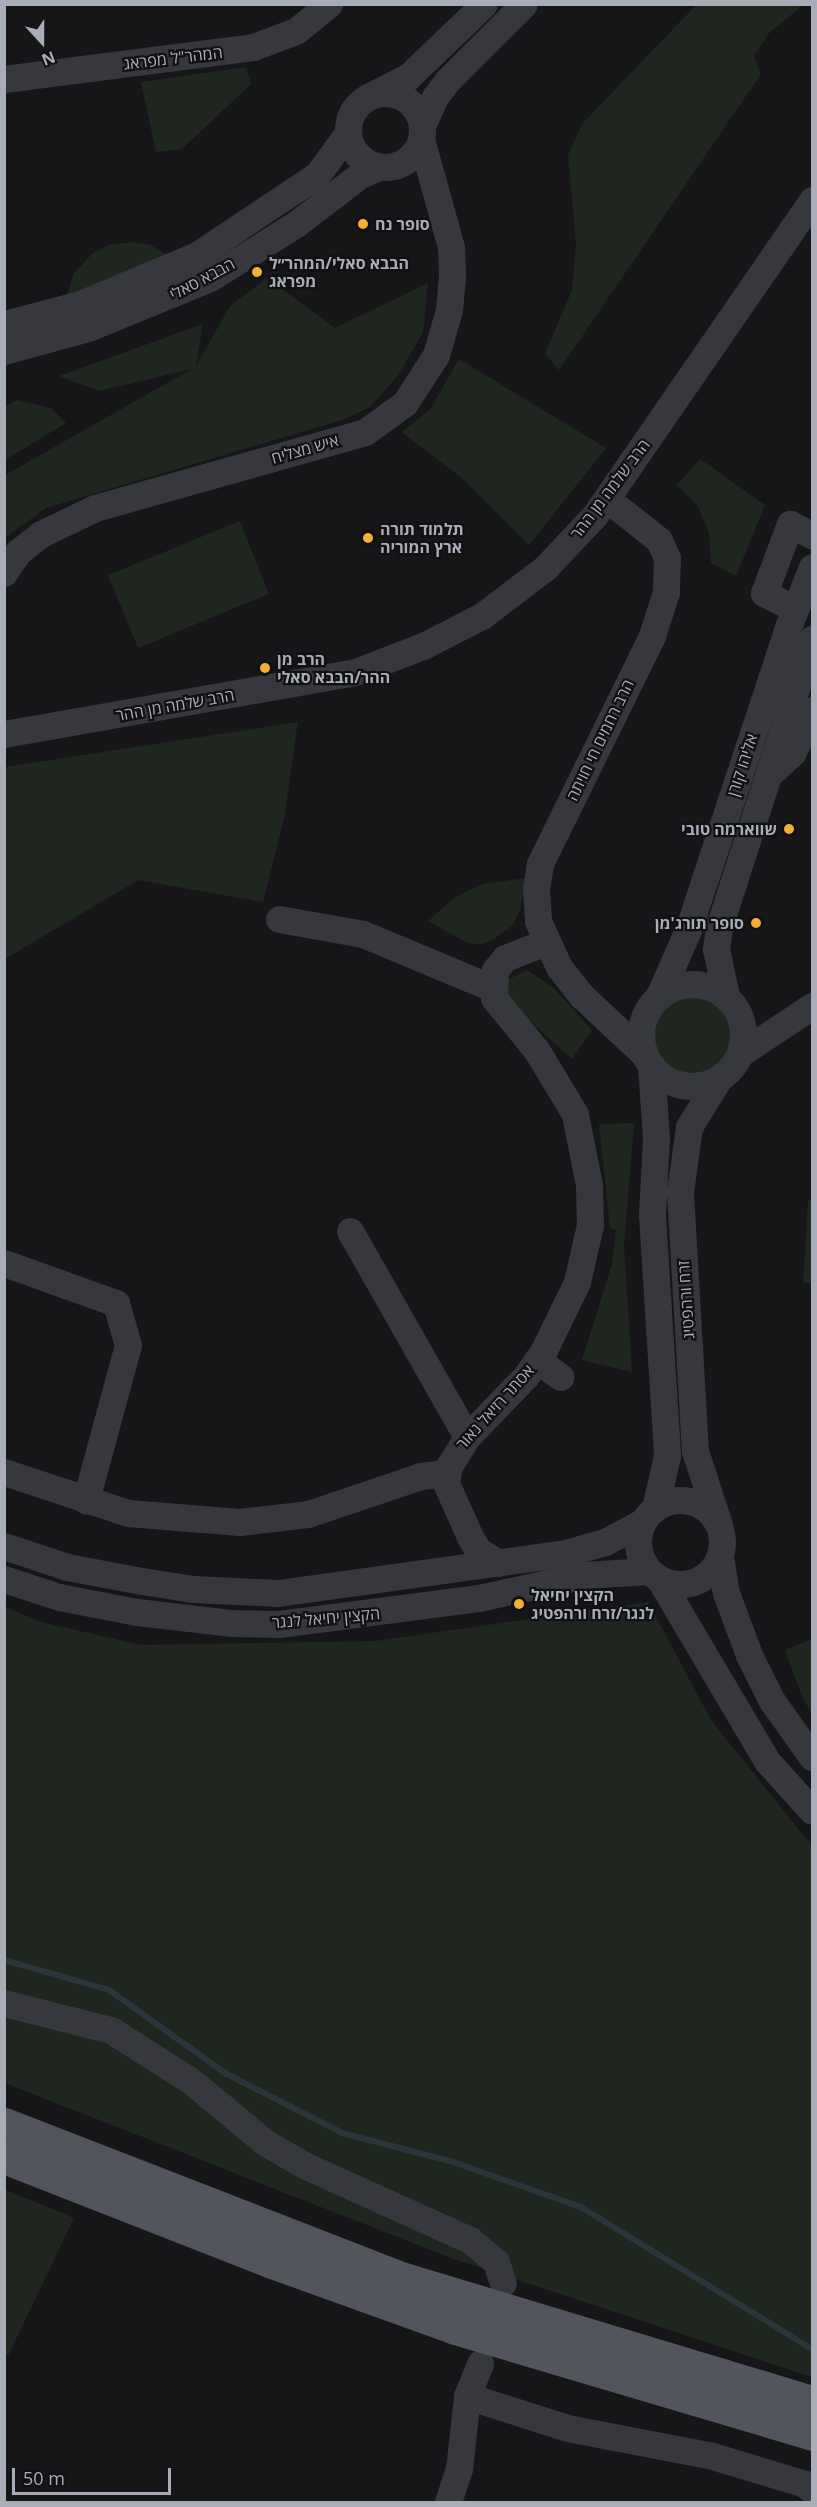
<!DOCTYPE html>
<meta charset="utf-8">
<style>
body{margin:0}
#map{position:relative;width:817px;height:2507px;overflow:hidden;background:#161618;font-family:"Open Sans","Noto Sans Hebrew",sans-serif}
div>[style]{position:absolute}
.green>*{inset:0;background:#1e261f}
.round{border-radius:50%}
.stream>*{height:6px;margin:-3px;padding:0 3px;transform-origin:3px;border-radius:3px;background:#2c353c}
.minor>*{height:27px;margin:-13.5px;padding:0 13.5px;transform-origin:13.5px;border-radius:13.5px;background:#37383d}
.minor>.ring{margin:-13.5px;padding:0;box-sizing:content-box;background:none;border:27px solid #37383d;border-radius:50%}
.major>*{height:33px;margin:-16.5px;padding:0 16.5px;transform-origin:16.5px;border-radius:16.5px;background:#53555c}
.dots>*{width:16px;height:16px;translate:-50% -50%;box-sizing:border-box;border:3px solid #111113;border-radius:50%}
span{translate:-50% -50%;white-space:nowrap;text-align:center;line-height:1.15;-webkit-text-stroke:4.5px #111113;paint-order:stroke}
.street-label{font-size:16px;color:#a8adb8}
.poi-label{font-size:16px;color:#a8adb8;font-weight:700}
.left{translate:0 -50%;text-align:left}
.right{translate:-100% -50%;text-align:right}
.frame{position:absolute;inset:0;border:6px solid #a8adb8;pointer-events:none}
.north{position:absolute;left:12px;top:12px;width:60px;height:60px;-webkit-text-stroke:4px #111113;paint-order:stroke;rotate:159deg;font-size:16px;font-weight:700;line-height:24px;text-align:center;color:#a8adb8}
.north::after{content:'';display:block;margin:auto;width:21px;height:27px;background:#a8adb8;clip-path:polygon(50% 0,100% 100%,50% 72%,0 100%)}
.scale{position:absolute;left:12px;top:2468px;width:159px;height:27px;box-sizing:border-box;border:3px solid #a8adb8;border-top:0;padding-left:8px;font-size:18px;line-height:21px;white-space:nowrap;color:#a8adb8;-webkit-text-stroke:4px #111113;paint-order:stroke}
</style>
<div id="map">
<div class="green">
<div style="clip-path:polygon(697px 4px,803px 5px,769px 33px,754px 56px,761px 74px,559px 370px,545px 354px,572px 290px,576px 244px,568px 155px,582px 124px)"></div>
<div style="clip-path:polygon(246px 67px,251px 84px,182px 149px,156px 152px,141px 82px)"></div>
<div style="clip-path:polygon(133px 242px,151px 245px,176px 261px,64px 303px,74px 273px,93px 253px,109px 245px)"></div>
<div style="clip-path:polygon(267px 278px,335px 328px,428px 283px,423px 332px,399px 374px,369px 408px,342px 420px,46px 508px,5px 538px,5px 475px,192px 369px,99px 391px,59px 376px,203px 324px,196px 366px,230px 306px)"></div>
<div style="clip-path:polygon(459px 359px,606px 448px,529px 545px,464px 480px,402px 432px,431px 408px)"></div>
<div style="clip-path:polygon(17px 400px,51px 408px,66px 423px,5px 460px,5px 407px)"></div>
<div style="clip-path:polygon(700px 459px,765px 505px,736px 576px,711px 563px,709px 533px,698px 506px,677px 485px)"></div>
<div style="clip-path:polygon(240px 521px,269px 594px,138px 648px,108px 575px)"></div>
<div style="clip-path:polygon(298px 722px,285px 814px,263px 902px,138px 880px,5px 959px,5px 767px)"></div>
<div style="clip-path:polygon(526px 878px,520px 910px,512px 926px,493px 940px,479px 945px,465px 942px,428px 921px,454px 898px,482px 884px)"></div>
<div style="clip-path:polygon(527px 970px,553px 987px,592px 1030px,572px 1059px,510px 1003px,505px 981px)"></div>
<div class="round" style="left:650px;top:993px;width:84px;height:84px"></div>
<div style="clip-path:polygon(634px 1123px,624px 1245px,632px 1372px,582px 1360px,612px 1264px,616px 1230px,610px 1229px,599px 1124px)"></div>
<div style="clip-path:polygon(808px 1200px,812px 1200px,812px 1283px,803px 1283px)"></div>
<div style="clip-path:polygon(648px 1602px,711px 1720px,812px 1846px,812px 2377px,451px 2258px,5px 2083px,4px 1606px,41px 1622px,141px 1645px,375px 1641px)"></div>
<div style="clip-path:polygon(812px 1639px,812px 1714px,802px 1697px,785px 1650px)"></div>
<div style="clip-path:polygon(4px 2189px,74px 2218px,9px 2354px,4px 2354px)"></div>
</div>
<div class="stream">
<div style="left:4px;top:1960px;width:109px;rotate:15.9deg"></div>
<div style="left:109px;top:1990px;width:143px;rotate:35.6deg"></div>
<div style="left:225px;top:2073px;width:131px;rotate:27.1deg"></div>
<div style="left:342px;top:2133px;width:115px;rotate:14.6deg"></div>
<div style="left:453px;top:2162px;width:136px;rotate:19.4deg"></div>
<div style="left:581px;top:2207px;width:271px;rotate:31.6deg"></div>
</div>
<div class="minor">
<div style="left:4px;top:79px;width:251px;rotate:-7.3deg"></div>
<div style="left:253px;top:47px;width:46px;rotate:-20.4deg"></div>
<div style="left:296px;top:31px;width:43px;rotate:-39.3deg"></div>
<div class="ring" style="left:348px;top:93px;width:47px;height:47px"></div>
<div style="left:374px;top:94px;width:38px;rotate:-27deg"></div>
<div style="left:408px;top:77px;width:105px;rotate:-43.8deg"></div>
<div style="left:422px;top:126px;width:32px;rotate:-66deg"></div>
<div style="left:435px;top:97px;width:21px;rotate:-53deg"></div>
<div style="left:448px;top:80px;width:107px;rotate:-45deg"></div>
<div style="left:4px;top:324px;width:79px;rotate:-14.7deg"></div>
<div style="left:80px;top:304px;width:127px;rotate:-22.7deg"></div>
<div style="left:197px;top:255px;width:144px;rotate:-33.7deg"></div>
<div style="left:317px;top:175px;width:52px;rotate:-53.6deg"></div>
<div style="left:4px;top:351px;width:87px;rotate:-15.3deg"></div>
<div style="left:88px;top:328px;width:132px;rotate:-22.3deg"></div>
<div style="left:210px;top:278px;width:102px;rotate:-32.1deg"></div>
<div style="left:296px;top:224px;width:81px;rotate:-37.4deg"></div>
<div style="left:360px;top:175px;width:21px;rotate:-23deg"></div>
<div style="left:607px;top:499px;width:66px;rotate:38.3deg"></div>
<div style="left:659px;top:540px;width:20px;rotate:66deg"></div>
<div style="left:667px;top:558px;width:34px;rotate:92deg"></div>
<div style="left:666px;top:592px;width:46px;rotate:107.7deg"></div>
<div style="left:652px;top:636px;width:254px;rotate:116.2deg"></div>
<div style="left:540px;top:864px;width:26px;rotate:99deg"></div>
<div style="left:536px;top:890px;width:31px;rotate:86deg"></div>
<div style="left:538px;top:921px;width:51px;rotate:65.5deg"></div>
<div style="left:559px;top:967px;width:37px;rotate:52deg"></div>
<div style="left:582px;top:996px;width:85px;rotate:43.1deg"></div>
<div style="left:4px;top:573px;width:25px;rotate:-56deg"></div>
<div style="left:18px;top:552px;width:29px;rotate:-38deg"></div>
<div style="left:41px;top:534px;width:60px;rotate:-25.7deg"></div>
<div style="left:95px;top:508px;width:280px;rotate:-15.7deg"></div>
<div style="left:365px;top:432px;width:49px;rotate:-35.9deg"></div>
<div style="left:405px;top:403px;width:57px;rotate:-57.1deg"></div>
<div style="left:436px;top:355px;width:47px;rotate:-73.9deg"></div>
<div style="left:449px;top:310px;width:36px;rotate:-85deg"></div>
<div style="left:452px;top:274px;width:27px;rotate:-92deg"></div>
<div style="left:451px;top:247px;width:112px;rotate:-105.5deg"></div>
<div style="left:795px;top:609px;width:35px;rotate:-153deg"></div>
<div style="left:764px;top:593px;width:74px;rotate:-69.4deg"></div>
<div style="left:790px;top:524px;width:25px;rotate:27deg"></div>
<div style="left:4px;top:734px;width:356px;rotate:-10deg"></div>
<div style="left:355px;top:672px;width:73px;rotate:-20.9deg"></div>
<div style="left:423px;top:646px;width:66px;rotate:-27deg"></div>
<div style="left:482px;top:616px;width:79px;rotate:-37.3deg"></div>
<div style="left:545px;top:568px;width:73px;rotate:-46.7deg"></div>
<div style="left:595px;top:515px;width:383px;rotate:-55.4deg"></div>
<div style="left:774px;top:770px;width:26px;rotate:-43deg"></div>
<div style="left:793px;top:752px;width:46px;rotate:-65.7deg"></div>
<div style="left:279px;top:919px;width:85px;rotate:10.1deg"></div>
<div style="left:363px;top:934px;width:140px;rotate:22.7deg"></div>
<div class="ring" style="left:641px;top:984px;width:75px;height:75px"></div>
<div style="left:659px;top:996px;width:72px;rotate:-66.3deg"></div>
<div style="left:688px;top:930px;width:321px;rotate:-71.7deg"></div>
<div style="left:789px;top:625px;width:62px;rotate:-68.4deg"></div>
<div style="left:726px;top:996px;width:48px;rotate:-102deg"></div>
<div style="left:716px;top:949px;width:22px;rotate:-82deg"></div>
<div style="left:719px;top:927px;width:303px;rotate:-72.1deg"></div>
<div style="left:741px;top:1053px;width:85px;rotate:-33.5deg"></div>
<div style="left:651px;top:1065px;width:73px;rotate:86.1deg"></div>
<div style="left:656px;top:1138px;width:77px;rotate:93deg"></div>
<div style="left:652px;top:1215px;width:241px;rotate:86.4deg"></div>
<div style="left:667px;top:1456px;width:53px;rotate:103deg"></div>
<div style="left:718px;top:1080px;width:55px;rotate:121.7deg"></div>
<div style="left:689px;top:1127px;width:66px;rotate:97.9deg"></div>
<div style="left:680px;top:1192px;width:259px;rotate:86.7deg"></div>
<div style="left:695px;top:1451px;width:78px;rotate:72deg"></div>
<div style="left:350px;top:1231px;width:237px;rotate:60.4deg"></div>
<div style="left:4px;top:1263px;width:119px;rotate:19.7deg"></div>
<div style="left:116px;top:1303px;width:44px;rotate:74.1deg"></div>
<div style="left:128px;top:1345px;width:161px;rotate:105.2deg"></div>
<div style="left:537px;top:1360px;width:29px;rotate:36deg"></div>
<div style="left:4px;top:1472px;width:131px;rotate:18.3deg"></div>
<div style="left:128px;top:1513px;width:112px;rotate:4.6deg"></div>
<div style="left:240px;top:1522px;width:68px;rotate:-6.7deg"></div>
<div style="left:308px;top:1514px;width:119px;rotate:-18.6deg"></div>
<div style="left:421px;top:1476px;width:26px;rotate:-7deg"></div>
<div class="ring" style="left:638px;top:1500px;width:57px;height:57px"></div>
<div style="left:4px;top:1546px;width:66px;rotate:18.4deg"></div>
<div style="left:67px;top:1567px;width:76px;rotate:10.6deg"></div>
<div style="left:142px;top:1581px;width:52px;rotate:8.9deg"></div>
<div style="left:193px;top:1589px;width:85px;rotate:2.7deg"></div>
<div style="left:278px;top:1593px;width:290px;rotate:-7.9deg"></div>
<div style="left:565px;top:1553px;width:41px;rotate:-15.4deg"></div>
<div style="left:605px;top:1542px;width:42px;rotate:-28.4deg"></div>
<div style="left:720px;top:1556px;width:37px;rotate:81deg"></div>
<div style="left:726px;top:1593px;width:66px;rotate:69.6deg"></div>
<div style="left:749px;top:1655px;width:51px;rotate:63.4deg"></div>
<div style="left:772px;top:1701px;width:69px;rotate:54.5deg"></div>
<div style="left:498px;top:1563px;width:24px;rotate:-147deg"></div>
<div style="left:478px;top:1550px;width:13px;rotate:-122deg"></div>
<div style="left:471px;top:1539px;width:61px;rotate:-114.1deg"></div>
<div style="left:446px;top:1483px;width:17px;rotate:-80deg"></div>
<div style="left:449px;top:1466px;width:34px;rotate:-58deg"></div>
<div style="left:467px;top:1437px;width:85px;rotate:-46deg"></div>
<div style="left:526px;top:1376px;width:32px;rotate:-55deg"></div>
<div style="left:544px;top:1350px;width:76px;rotate:-64.1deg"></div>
<div style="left:577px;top:1282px;width:58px;rotate:-77.2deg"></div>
<div style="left:590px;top:1225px;width:40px;rotate:-91.4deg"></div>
<div style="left:589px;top:1185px;width:72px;rotate:-101.2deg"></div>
<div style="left:575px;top:1114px;width:74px;rotate:-121.1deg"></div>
<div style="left:537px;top:1051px;width:68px;rotate:-129.1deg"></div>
<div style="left:494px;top:998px;width:28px;rotate:-88deg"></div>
<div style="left:495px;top:970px;width:16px;rotate:-50deg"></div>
<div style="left:505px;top:958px;width:44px;rotate:-21.3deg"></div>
<div style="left:4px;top:1579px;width:58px;rotate:18.1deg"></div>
<div style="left:59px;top:1597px;width:79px;rotate:10.9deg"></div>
<div style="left:137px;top:1612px;width:94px;rotate:6.7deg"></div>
<div style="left:230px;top:1623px;width:49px;rotate:1.2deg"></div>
<div style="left:279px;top:1624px;width:202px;rotate:-7.4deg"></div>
<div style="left:479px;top:1598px;width:107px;rotate:-12.4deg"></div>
<div style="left:584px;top:1575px;width:64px;rotate:-3.6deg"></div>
<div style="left:660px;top:1580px;width:210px;rotate:59.4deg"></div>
<div style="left:767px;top:1761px;width:67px;rotate:48deg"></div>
<div style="left:4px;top:2003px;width:110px;rotate:14.2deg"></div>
<div style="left:111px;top:2030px;width:95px;rotate:32.5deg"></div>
<div style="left:191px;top:2081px;width:97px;rotate:39.6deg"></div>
<div style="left:266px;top:2143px;width:46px;rotate:29.9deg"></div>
<div style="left:306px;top:2166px;width:180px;rotate:24.3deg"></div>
<div style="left:470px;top:2240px;width:34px;rotate:40deg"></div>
<div style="left:496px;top:2262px;width:22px;rotate:72deg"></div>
<div style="left:467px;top:2396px;width:105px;rotate:17.7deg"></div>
<div style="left:567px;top:2428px;width:145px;rotate:10.8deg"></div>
<div style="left:709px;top:2455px;width:100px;rotate:16.8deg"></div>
<div style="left:805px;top:2484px;width:9px;rotate:41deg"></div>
<div style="left:448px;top:2502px;width:35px;rotate:-72deg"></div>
<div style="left:459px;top:2469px;width:73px;rotate:-83.7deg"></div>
<div style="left:467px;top:2396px;width:35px;rotate:-68deg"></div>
</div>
<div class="major">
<div style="left:4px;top:2124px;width:426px;rotate:21.2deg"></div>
<div style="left:401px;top:2278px;width:429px;rotate:16.8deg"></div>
<div style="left:4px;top:2157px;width:288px;rotate:21.4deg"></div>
<div style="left:272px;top:2262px;width:195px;rotate:19.8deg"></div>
<div style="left:455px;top:2328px;width:372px;rotate:16.5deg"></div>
</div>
<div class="dots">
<div style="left:363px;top:224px;background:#f2b134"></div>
<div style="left:257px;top:272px;background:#f2b134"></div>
<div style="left:368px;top:538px;background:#f2b134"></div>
<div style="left:265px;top:668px;background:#f2b134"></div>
<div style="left:789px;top:829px;background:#f2b134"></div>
<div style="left:756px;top:923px;background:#f2b134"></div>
<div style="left:519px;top:1604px;background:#f2b134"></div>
</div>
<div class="street-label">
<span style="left:173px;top:58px;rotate:-7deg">המהר"ל מפראג</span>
<span style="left:202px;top:279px;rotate:-28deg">הבבא סאלי</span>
<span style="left:305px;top:449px;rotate:-16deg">איש מצליח</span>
<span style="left:610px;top:489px;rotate:-53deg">הרב שלמה מן ההר</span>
<span style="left:175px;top:705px;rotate:-10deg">הרב שלמה מן ההר</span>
<span style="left:600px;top:740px;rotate:-64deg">הרב רחמים חי חויתה</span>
<span style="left:742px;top:765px;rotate:-72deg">אליהו קורן</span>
<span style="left:686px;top:1300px;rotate:-94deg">זרח ורהפטיג</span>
<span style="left:495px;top:1407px;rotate:-48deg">אסתר רזיאל נאור</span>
<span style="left:326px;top:1618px;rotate:-5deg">הקצין יחיאל לנגר</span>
</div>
<div class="poi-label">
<span class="left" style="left:375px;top:224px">סופר נח</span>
<span class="left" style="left:269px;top:272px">הבבא סאלי/המהר״ל<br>מפראג</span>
<span class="left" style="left:380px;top:538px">תלמוד תורה<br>ארץ המוריה</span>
<span class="left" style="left:277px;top:668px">הרב מן<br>ההר/הבבא סאלי</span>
<span class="right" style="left:777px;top:829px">שווארמה טובי</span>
<span class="right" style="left:744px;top:923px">סופר תורג'מן</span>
<span class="left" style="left:531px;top:1604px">הקצין יחיאל<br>לנגר/זרח ורהפטיג</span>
</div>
<div class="frame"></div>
<div class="north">N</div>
<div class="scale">50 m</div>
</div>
